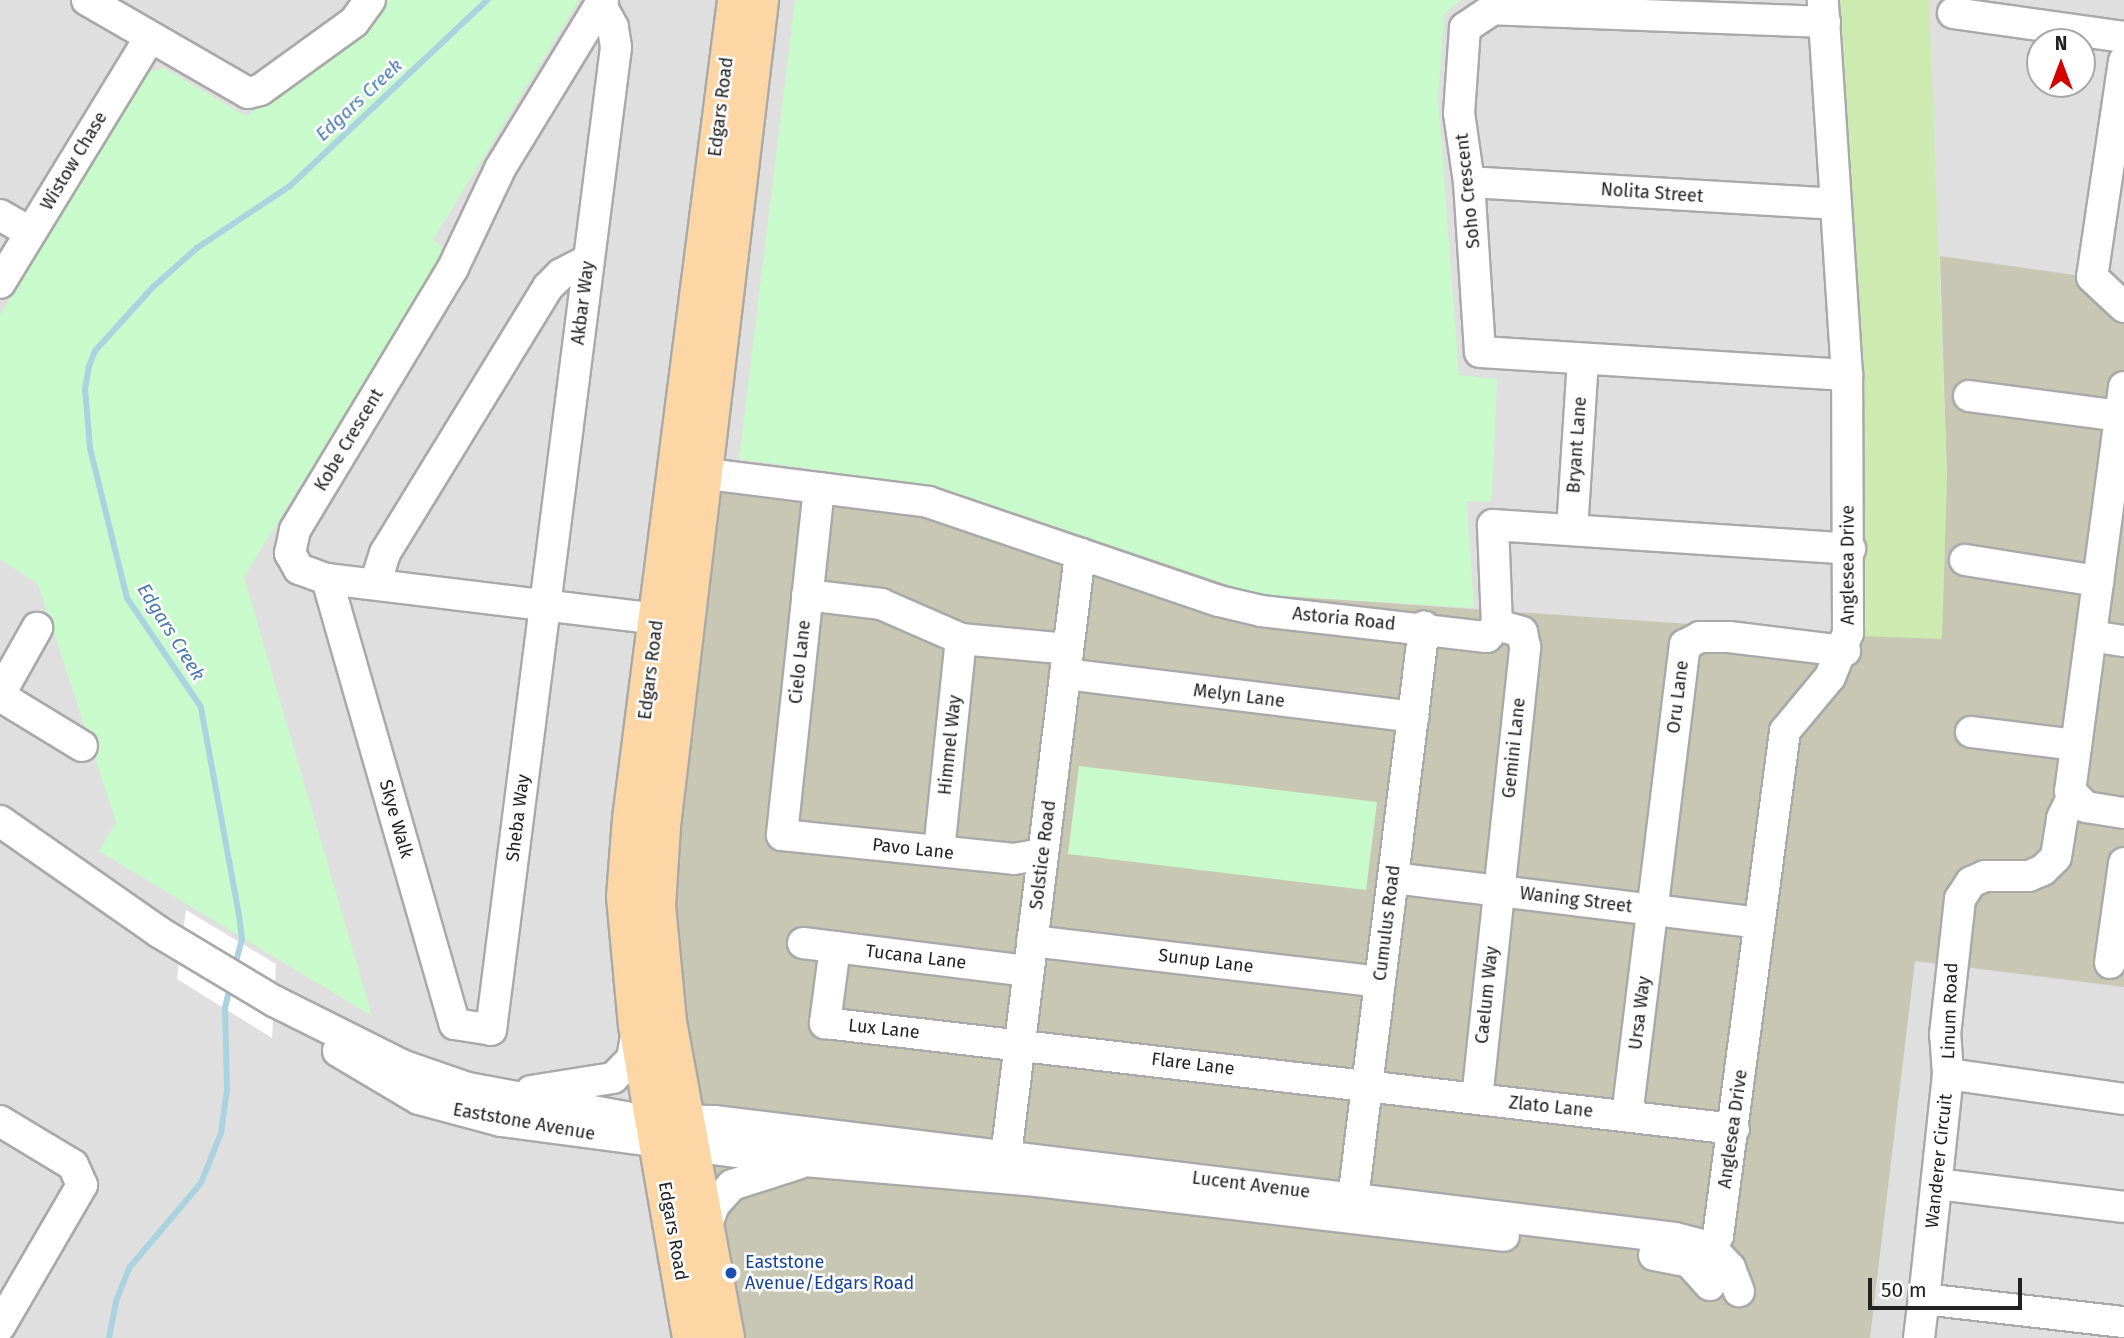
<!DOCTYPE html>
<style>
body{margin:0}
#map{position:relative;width:2124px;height:1338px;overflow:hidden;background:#f2efe9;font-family:"Fira Sans",sans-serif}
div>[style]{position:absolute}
.residential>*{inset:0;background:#e0dfdf}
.construction>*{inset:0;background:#c7c7b4}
.grass>*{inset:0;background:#cdebb0}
.park>*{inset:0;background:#c8facc}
.pier>*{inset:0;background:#fff}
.stream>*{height:6px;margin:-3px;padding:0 3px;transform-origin:3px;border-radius:3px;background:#aad3df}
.roads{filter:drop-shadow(2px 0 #a9a9a9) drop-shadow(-2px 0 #a9a9a9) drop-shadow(0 2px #a9a9a9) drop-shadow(0 -2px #a9a9a9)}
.minor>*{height:30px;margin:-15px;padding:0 15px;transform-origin:15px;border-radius:15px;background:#fff}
.major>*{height:38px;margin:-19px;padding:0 19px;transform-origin:19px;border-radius:19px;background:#fcd6a4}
.dots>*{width:19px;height:19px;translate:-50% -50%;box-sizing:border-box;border:4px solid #fff;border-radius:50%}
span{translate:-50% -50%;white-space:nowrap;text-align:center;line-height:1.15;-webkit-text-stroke:5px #fff;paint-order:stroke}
.street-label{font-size:18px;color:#222}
.transit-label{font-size:18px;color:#164399}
.left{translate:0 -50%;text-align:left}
.water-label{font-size:19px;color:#4a7aab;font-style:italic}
.north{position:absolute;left:2026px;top:28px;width:70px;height:70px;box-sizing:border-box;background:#fff;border:2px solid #a7a7a7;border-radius:50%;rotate:0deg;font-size:19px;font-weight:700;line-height:28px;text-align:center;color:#222}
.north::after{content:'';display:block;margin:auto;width:24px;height:32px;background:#d40000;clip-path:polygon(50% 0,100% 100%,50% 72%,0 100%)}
.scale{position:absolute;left:1868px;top:1278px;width:154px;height:32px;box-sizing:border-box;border:4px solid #222;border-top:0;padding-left:9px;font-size:21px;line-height:24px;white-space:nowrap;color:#222;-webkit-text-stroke:5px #fff;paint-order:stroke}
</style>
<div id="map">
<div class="residential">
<div style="clip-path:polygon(evenodd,0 0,2124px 0,2124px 1338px,0 1338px,0 0,2040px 42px,2082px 42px,2082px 84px,2040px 84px,2040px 42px)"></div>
</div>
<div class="construction">
<div style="clip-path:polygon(1940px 256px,2124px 282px,2124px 987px,1915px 961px,1870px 1338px,725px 1338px,662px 985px,706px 457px,936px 486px,1255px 594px,1862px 636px,1947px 478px)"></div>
</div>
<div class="grass">
<div style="clip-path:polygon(1839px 0,1929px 0,1947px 478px,1942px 639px,1862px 636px,1859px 336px)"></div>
</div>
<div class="park">
<div style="clip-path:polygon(385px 0,579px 0,433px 240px,445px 250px,244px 577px,372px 1016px,99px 851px,116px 822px,38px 584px,0 559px,0 315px,145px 73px,164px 68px,246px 116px,353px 43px)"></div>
<div style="clip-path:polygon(795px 0,1461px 0,1444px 14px,1438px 99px,1459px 375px,1497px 379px,1492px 495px,1490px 502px,1467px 501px,1474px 608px,1255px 594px,936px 486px,739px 459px)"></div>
<div style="clip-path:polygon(1079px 766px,1377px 802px,1366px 890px,1068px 854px)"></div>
</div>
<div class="pier">
<div style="clip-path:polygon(186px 910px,276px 964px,272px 1038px,177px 979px)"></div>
</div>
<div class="stream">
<div style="left:234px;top:969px;width:31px;rotate:-75deg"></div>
<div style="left:242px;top:939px;width:24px;rotate:-97deg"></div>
<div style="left:239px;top:915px;width:211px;rotate:-100.4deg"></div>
<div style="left:201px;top:707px;width:132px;rotate:-124.2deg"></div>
<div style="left:127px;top:598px;width:154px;rotate:-103.9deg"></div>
<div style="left:90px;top:448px;width:59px;rotate:-94.8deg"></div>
<div style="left:85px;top:389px;width:23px;rotate:-80deg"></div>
<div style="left:89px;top:366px;width:16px;rotate:-68deg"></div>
<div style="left:95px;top:351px;width:86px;rotate:-47.8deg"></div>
<div style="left:153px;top:287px;width:59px;rotate:-41.6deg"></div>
<div style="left:197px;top:248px;width:113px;rotate:-33.8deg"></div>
<div style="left:291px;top:185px;width:270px;rotate:-43.3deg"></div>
<div style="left:109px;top:1338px;width:38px;rotate:-79deg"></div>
<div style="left:116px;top:1301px;width:37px;rotate:-68deg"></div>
<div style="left:130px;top:1267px;width:110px;rotate:-49.8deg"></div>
<div style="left:201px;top:1183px;width:54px;rotate:-68.2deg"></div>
<div style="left:221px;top:1133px;width:43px;rotate:-82.1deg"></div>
<div style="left:227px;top:1090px;width:82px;rotate:-91.4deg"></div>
<div style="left:225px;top:1008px;width:23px;rotate:-77deg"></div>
</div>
<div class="roads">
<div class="minor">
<div style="left:87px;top:0;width:186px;rotate:30deg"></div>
<div style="left:248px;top:93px;width:12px;rotate:-14deg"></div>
<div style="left:260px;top:90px;width:116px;rotate:-35.9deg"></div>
<div style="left:354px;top:22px;width:27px;rotate:-54deg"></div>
<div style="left:603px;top:0;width:198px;rotate:121.4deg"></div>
<div style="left:500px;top:169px;width:110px;rotate:115.4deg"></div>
<div style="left:453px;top:268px;width:306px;rotate:121.1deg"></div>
<div style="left:295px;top:530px;width:24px;rotate:102deg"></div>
<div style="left:290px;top:553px;width:18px;rotate:61deg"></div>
<div style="left:299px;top:569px;width:30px;rotate:20deg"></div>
<div style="left:327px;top:579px;width:332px;rotate:6.9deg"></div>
<div style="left:1953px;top:13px;width:173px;rotate:8deg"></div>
<div style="left:1825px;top:22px;width:332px;rotate:-177.8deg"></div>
<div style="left:1493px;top:9px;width:34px;rotate:146deg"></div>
<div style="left:1465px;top:28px;width:85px;rotate:94deg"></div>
<div style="left:1459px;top:113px;width:70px;rotate:81.8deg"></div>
<div style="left:1469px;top:182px;width:170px;rotate:86.3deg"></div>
<div style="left:1480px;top:352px;width:368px;rotate:3.6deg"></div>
<div style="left:2124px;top:61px;width:218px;rotate:98.4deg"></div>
<div style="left:2092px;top:277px;width:44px;rotate:43.2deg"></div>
<div style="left:1469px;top:182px;width:367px;rotate:3.4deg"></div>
<div style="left:0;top:215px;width:34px;rotate:30deg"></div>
<div style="left:0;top:283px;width:286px;rotate:-58.6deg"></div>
<div style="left:2124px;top:387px;width:408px;rotate:97.6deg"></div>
<div style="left:2070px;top:791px;width:23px;rotate:45deg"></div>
<div style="left:2086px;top:807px;width:38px;rotate:9deg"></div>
<div style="left:1969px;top:396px;width:152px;rotate:7.5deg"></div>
<div style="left:684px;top:471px;width:246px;rotate:7.2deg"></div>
<div style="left:928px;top:502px;width:307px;rotate:18.8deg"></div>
<div style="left:1219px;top:601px;width:43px;rotate:13.4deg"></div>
<div style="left:1261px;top:611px;width:227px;rotate:6.6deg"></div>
<div style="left:1487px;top:637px;width:16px;rotate:-50deg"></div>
<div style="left:1497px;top:625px;width:100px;rotate:-92.3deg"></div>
<div style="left:1493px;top:525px;width:358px;rotate:3.8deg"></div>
<div style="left:819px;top:488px;width:349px;rotate:96.1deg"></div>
<div style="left:782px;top:835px;width:233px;rotate:5.9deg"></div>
<div style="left:1014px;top:859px;width:29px;rotate:-10deg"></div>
<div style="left:1572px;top:530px;width:171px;rotate:-86.3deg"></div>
<div style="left:1965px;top:560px;width:135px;rotate:9deg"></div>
<div style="left:327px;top:579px;width:463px;rotate:74deg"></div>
<div style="left:455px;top:1024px;width:36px;rotate:9deg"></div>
<div style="left:491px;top:1030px;width:991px;rotate:-82.75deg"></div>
<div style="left:616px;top:47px;width:20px;rotate:-99deg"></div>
<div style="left:613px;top:27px;width:26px;rotate:-119deg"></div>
<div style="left:375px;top:584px;width:33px;rotate:-72deg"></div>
<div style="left:385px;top:553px;width:312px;rotate:-58.5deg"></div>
<div style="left:548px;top:287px;width:18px;rotate:-45deg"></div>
<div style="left:561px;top:274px;width:30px;rotate:-27deg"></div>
<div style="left:807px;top:595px;width:75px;rotate:6.9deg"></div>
<div style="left:881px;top:604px;width:87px;rotate:23.6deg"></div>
<div style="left:961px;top:639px;width:107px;rotate:5.3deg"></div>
<div style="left:2091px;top:636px;width:33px;rotate:9deg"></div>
<div style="left:1065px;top:674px;width:351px;rotate:7deg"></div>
<div style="left:0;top:694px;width:76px;rotate:-60.7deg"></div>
<div style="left:0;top:696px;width:96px;rotate:31.4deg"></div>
<div style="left:1971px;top:732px;width:106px;rotate:7.1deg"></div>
<div style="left:0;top:821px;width:194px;rotate:34.9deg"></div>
<div style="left:159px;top:932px;width:134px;rotate:31deg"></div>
<div style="left:274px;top:1001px;width:145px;rotate:26.6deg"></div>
<div style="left:404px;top:1066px;width:68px;rotate:19deg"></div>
<div style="left:468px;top:1088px;width:178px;rotate:10.4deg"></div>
<div style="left:643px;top:1120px;width:71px;rotate:0.8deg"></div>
<div style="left:714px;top:1121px;width:968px;rotate:6.94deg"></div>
<div style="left:1675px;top:1238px;width:36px;rotate:14deg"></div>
<div style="left:1710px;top:1247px;width:29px;rotate:46deg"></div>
<div style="left:1730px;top:1268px;width:25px;rotate:69deg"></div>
<div style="left:939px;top:851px;width:213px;rotate:-84.1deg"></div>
<div style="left:1393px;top:878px;width:368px;rotate:7deg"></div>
<div style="left:1032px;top:941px;width:350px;rotate:6.7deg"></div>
<div style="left:803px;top:943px;width:227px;rotate:7.1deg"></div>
<div style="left:835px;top:947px;width:77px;rotate:97.5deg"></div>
<div style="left:825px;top:1023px;width:915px;rotate:6.65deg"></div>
<div style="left:2110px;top:963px;width:101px;rotate:-82deg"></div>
<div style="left:338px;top:1051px;width:94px;rotate:30.7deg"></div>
<div style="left:419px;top:1099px;width:85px;rotate:15deg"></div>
<div style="left:501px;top:1121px;width:307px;rotate:7.5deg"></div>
<div style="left:805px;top:1161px;width:233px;rotate:4.9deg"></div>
<div style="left:1037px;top:1181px;width:470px;rotate:6.7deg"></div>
<div style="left:1948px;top:1074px;width:39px;rotate:-94deg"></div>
<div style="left:1945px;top:1035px;width:137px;rotate:-83.7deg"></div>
<div style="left:1960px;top:899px;width:20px;rotate:-57deg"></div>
<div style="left:1971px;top:882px;width:15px;rotate:-23deg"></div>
<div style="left:1985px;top:876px;width:44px"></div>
<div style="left:2029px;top:876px;width:15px;rotate:-23deg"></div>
<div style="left:2043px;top:870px;width:18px;rotate:-45deg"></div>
<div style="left:2056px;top:857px;width:39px;rotate:-81deg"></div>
<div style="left:2062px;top:818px;width:25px;rotate:-64deg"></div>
<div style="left:531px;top:1091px;width:83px;rotate:-9deg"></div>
<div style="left:613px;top:1078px;width:27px;rotate:-45deg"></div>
<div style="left:632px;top:1059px;width:28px;rotate:-80deg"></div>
<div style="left:1477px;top:1099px;width:455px;rotate:-83.9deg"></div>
<div style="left:1525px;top:647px;width:15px;rotate:-101deg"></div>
<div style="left:1522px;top:632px;width:26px;rotate:-164deg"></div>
<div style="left:1627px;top:1116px;width:475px;rotate:-83deg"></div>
<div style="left:1685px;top:645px;width:17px;rotate:-28deg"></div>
<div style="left:1700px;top:637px;width:29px"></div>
<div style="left:1729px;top:637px;width:117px;rotate:6.9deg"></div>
<div style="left:0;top:1121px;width:85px;rotate:31.1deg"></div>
<div style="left:73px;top:1165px;width:22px;rotate:66deg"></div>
<div style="left:82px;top:1185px;width:163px;rotate:120.2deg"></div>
<div style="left:1006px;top:1156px;width:607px;rotate:-82.99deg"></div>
<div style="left:1937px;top:1184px;width:188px;rotate:7deg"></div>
<div style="left:1351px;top:1215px;width:593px;rotate:-82.92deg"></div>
<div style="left:706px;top:1227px;width:23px;rotate:-70deg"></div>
<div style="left:714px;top:1205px;width:27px;rotate:-48deg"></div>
<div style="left:732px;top:1185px;width:69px;rotate:-17.7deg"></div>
<div style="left:1654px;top:1255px;width:36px;rotate:11deg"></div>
<div style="left:1689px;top:1262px;width:31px;rotate:48deg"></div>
<div style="left:1699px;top:1263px;width:33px;rotate:-55deg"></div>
<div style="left:1718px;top:1236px;width:509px;rotate:-82.44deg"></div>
<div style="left:1785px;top:731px;width:70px;rotate:-50.2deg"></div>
<div style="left:1830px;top:677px;width:48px;rotate:-67.8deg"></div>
<div style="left:1848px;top:633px;width:258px;rotate:-90.2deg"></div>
<div style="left:1847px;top:375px;width:376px;rotate:-93.7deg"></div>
<div style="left:1924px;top:1299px;width:226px;rotate:-83.9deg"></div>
<div style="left:1948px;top:1074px;width:178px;rotate:8.1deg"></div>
<div style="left:1919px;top:1338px;width:39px;rotate:-83deg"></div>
<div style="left:1924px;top:1299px;width:201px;rotate:6.6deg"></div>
</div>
<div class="major">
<div style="left:692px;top:1338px;width:317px;rotate:-99.8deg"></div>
<div style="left:638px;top:1026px;width:130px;rotate:-95.3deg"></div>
<div style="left:626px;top:897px;width:78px;rotate:-85.6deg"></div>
<div style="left:632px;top:819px;width:826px;rotate:-82.69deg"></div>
<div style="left:725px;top:1338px;width:321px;rotate:-100.4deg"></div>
<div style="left:667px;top:1022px;width:117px;rotate:-95.4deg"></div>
<div style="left:656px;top:906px;width:80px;rotate:-86.4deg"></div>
<div style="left:661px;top:826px;width:832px;rotate:-83.23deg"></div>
</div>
</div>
<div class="dots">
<div style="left:731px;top:1273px;background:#1a4fb4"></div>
</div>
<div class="street-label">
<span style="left:721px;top:107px;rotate:-83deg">Edgars Road</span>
<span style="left:74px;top:161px;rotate:-59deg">Wistow Chase</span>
<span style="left:1468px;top:191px;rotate:-96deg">Soho Crescent</span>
<span style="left:1652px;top:193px;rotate:4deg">Nolita Street</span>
<span style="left:583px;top:303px;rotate:-83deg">Akbar Way</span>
<span style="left:349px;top:440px;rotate:-59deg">Kobe Crescent</span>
<span style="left:1577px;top:445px;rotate:-86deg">Bryant Lane</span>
<span style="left:1848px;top:565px;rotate:-90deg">Anglesea Drive</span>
<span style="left:1344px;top:619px;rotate:6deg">Astoria Road</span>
<span style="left:800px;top:662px;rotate:-84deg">Cielo Lane</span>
<span style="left:651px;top:670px;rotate:-83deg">Edgars Road</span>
<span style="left:1239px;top:696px;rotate:7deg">Melyn Lane</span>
<span style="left:1678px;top:697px;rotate:-83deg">Oru Lane</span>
<span style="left:950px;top:745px;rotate:-84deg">Himmel Way</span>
<span style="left:1514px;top:748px;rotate:-84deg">Gemini Lane</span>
<span style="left:518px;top:818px;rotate:-83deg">Sheba Way</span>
<span style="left:396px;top:819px;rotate:74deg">Skye Walk</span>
<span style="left:913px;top:849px;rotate:6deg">Pavo Lane</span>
<span style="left:1043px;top:855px;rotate:-83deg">Solstice Road</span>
<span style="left:1576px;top:900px;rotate:7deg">Waning Street</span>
<span style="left:1387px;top:923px;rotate:-83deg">Cumulus Road</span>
<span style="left:916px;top:957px;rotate:7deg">Tucana Lane</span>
<span style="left:1206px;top:961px;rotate:7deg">Sunup Lane</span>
<span style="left:1487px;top:995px;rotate:-84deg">Caelum Way</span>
<span style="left:1950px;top:1011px;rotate:-88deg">Linum Road</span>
<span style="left:1640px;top:1013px;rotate:-83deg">Ursa Way</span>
<span style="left:884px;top:1029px;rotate:6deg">Lux Lane</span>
<span style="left:1193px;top:1064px;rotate:7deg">Flare Lane</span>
<span style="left:1551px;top:1107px;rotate:6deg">Zlato Lane</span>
<span style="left:524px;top:1122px;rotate:10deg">Eaststone Avenue</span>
<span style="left:1733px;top:1129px;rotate:-82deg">Anglesea Drive</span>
<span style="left:1939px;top:1161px;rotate:-84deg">Wanderer Circuit</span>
<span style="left:1251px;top:1185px;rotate:7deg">Lucent Avenue</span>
<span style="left:673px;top:1231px;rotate:80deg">Edgars Road</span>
</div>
<div class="transit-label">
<span class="left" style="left:745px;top:1273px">Eaststone<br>Avenue/Edgars Road</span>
</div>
<div class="water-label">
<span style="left:359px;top:100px;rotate:-43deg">Edgars Creek</span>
<span style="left:171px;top:632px;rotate:58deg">Edgars Creek</span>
</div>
<div class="north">N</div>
<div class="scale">50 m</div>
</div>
